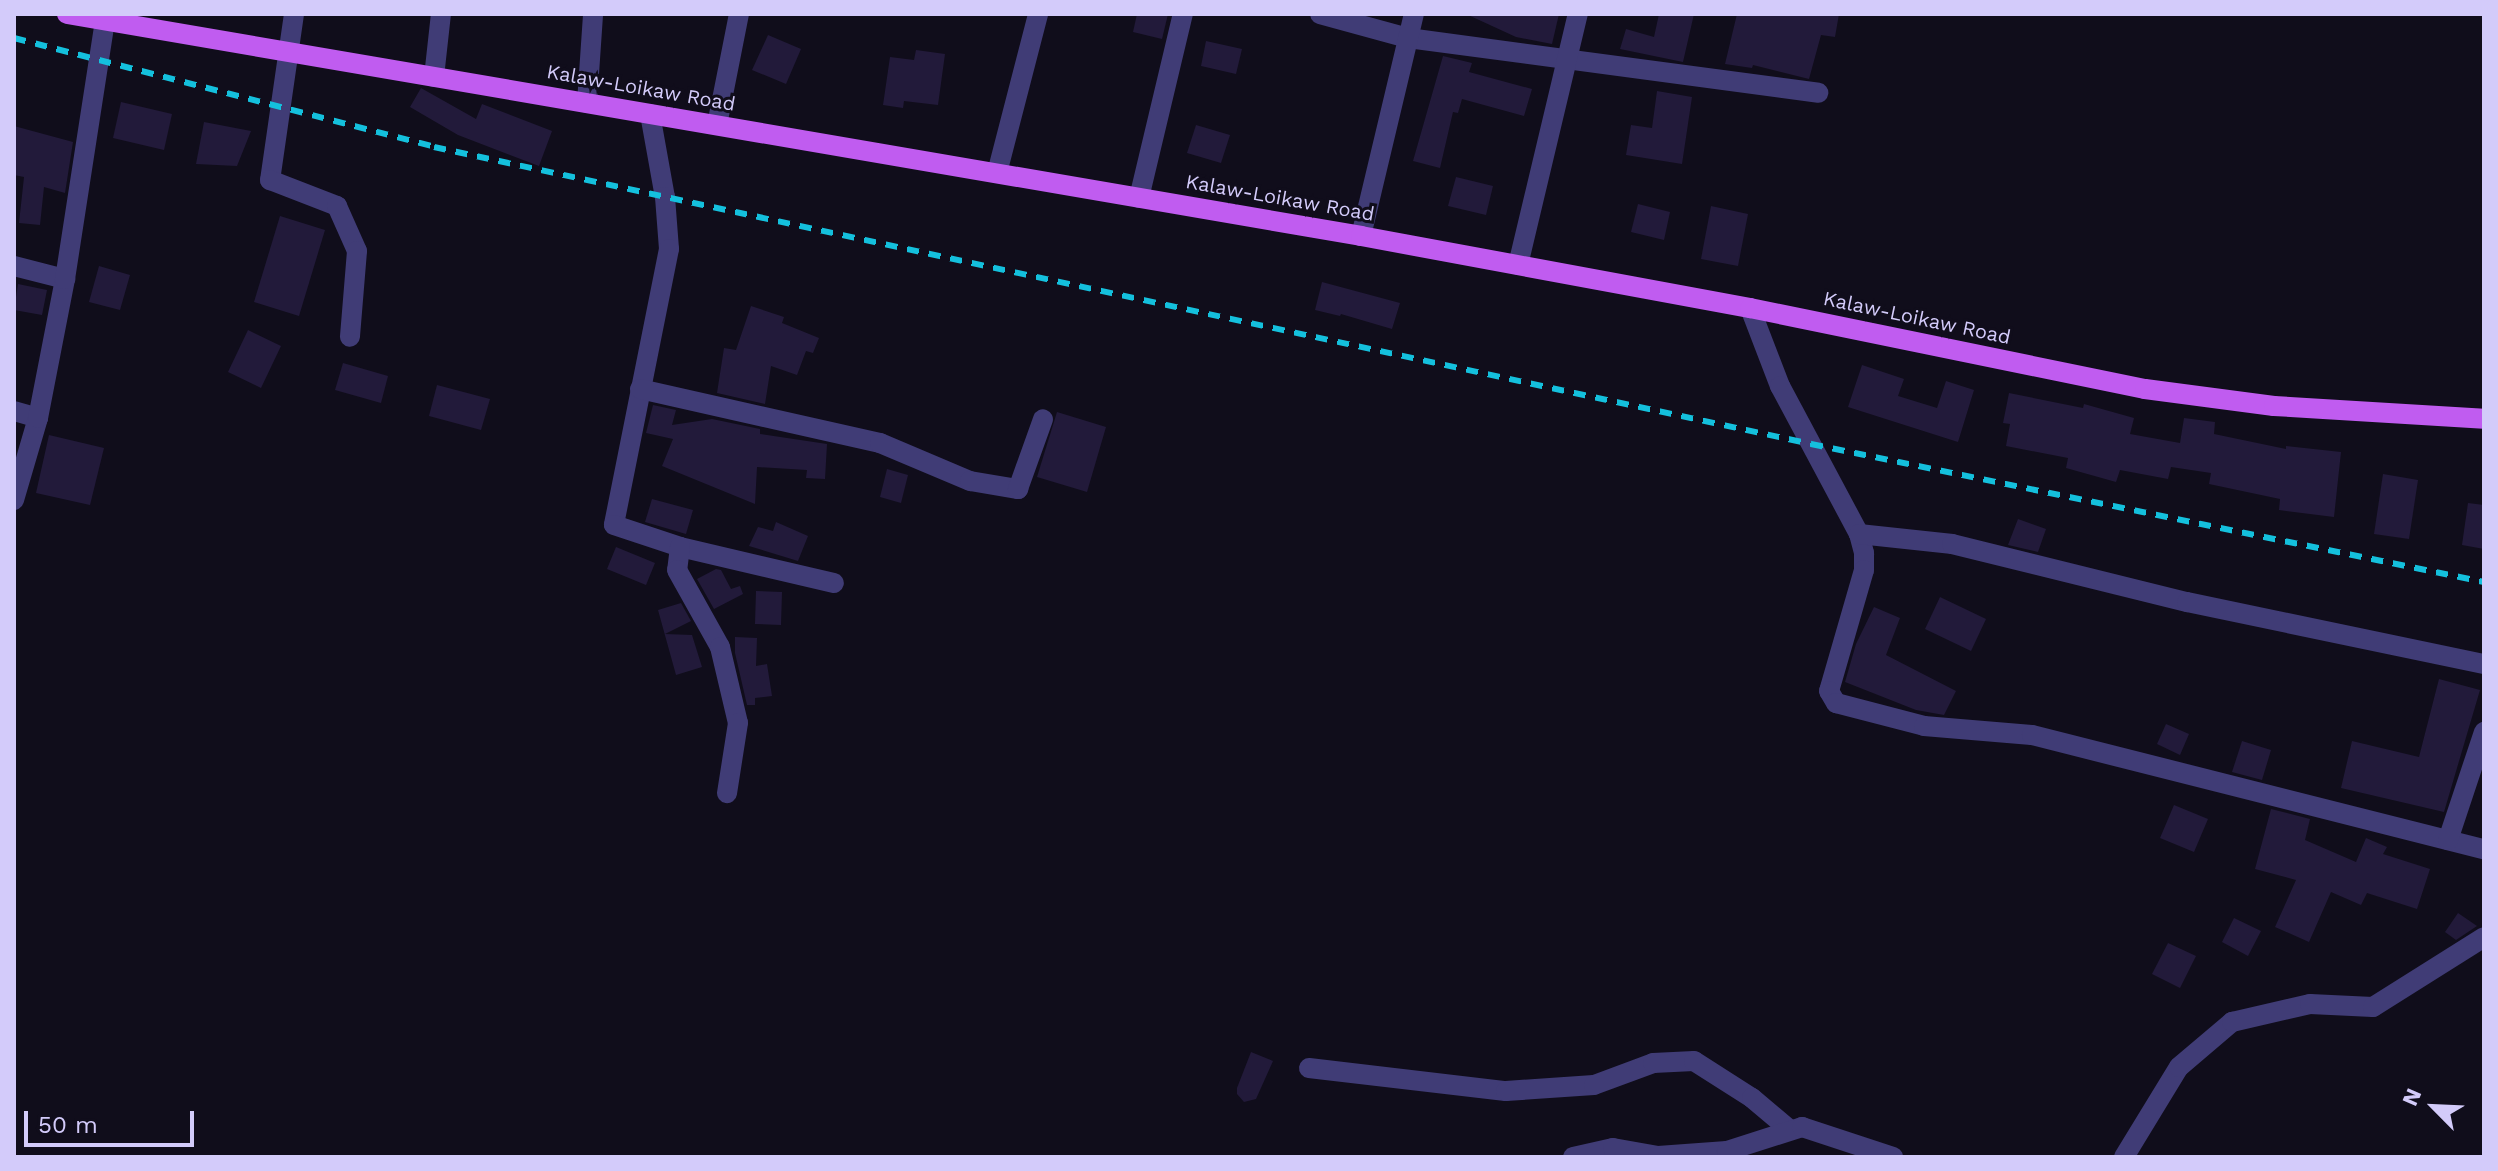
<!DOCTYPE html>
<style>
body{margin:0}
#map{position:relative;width:2498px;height:1171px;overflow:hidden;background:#100d1b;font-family:"Work Sans",sans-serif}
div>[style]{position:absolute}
.building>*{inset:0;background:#221a3a}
.minor>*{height:20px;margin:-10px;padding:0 10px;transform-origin:10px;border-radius:10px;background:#403c76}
.major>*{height:20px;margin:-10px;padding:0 10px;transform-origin:10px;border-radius:10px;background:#c05cf0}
.rail>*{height:6px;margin-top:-3px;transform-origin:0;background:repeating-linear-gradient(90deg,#14c0dd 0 12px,transparent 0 22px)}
span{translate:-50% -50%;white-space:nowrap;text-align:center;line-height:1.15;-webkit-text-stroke:6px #100d1b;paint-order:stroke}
.street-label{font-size:20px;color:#d3cbfa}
.frame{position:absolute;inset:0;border:16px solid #d3cbfa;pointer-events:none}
.north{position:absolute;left:2394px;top:1067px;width:80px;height:80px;-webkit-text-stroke:6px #100d1b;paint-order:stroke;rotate:294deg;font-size:22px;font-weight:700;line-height:32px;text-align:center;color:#d3cbfa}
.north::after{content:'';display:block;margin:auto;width:28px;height:36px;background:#d3cbfa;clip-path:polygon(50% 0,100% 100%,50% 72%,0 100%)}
.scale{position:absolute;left:24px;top:1111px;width:170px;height:36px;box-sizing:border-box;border:4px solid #d3cbfa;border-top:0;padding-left:10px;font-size:24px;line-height:28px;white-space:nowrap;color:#d3cbfa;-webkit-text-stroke:6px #100d1b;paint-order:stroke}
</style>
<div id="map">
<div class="building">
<div style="clip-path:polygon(1137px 14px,1168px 14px,1162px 39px,1133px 32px)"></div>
<div style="clip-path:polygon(1466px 14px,1559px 14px,1552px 44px,1516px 37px)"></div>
<div style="clip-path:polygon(1659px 14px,1694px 14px,1683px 62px,1620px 49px,1626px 29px,1654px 37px)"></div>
<div style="clip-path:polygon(1737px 14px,1839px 14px,1835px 37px,1821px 35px,1809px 79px,1753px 65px,1752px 68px,1725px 64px)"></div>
<div style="clip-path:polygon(768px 35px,801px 49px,786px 84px,752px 70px)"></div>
<div style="clip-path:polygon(1206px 41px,1242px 49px,1236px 74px,1201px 66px)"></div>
<div style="clip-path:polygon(916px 50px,945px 54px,938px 105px,904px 101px,903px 108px,883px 105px,890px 57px,914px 60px)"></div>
<div style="clip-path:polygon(1443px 56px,1472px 63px,1469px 72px,1532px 89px,1524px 116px,1462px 99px,1458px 113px,1453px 112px,1440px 168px,1413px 161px)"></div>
<div style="clip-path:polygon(421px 88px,476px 119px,482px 104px,552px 131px,539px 166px,458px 135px,410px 107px)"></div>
<div style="clip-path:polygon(1657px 91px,1692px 97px,1682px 164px,1626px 155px,1631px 125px,1652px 128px)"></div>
<div style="clip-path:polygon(121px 102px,172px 114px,164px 150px,113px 138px)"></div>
<div style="clip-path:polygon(204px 122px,251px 131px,237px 166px,196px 164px)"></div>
<div style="clip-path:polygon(1196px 125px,1230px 135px,1221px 163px,1187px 153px)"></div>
<div style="clip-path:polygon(14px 126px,73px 142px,65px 193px,44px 187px,40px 225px,19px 223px,24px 177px,14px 175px)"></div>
<div style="clip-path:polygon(1456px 177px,1493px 186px,1486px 215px,1448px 206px)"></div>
<div style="clip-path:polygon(1638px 204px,1670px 212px,1664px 240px,1631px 232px)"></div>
<div style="clip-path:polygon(1711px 206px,1748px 214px,1738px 266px,1701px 259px)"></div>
<div style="clip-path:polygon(280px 216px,325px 230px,299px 316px,254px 302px)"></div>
<div style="clip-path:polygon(99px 266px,130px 275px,120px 310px,89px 302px)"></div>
<div style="clip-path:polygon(1322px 282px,1400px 303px,1392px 329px,1341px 314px,1340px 316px,1315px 310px)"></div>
<div style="clip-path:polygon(18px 284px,47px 290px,42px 315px,14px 310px)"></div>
<div style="clip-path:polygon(751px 306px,784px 317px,782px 323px,819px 338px,813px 353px,806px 351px,797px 375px,771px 366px,765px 404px,717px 393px,724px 348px,736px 350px)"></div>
<div style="clip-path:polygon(248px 330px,281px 346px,261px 388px,228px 372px)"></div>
<div style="clip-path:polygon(343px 363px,388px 376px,381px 403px,335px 390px)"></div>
<div style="clip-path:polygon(1862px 365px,1904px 379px,1898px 396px,1937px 408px,1946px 381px,1974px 390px,1958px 442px,1848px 407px)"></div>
<div style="clip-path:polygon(437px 385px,490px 399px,481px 430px,429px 416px)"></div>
<div style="clip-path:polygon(2009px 393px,2083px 408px,2084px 404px,2134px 418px,2130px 434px,2180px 443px,2184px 418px,2215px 422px,2214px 434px,2286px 449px,2286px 446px,2341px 452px,2334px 517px,2279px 510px,2280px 499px,2209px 484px,2211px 473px,2171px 467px,2168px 479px,2120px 470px,2116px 482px,2066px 468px,2068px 458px,2006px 446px,2010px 424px,2003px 423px)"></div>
<div style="clip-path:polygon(653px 405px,676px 410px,672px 425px,712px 419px,760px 429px,760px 434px,827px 444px,825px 479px,806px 478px,807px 470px,757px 467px,755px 504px,662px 466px,673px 439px,646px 433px)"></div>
<div style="clip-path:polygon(1057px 412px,1106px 427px,1087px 492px,1037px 477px)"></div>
<div style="clip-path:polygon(49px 435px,104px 448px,90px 505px,36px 493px)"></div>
<div style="clip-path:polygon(887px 469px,908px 475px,901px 503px,880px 497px)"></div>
<div style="clip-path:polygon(2383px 474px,2418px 480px,2409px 539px,2374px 534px)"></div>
<div style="clip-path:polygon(652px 499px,693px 510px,686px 534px,645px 522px)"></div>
<div style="clip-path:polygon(2468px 503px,2484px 505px,2484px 549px,2462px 545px)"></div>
<div style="clip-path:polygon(2018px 519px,2046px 529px,2038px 552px,2008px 545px)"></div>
<div style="clip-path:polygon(776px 522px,808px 536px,798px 561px,749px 546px,758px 527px,773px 531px)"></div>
<div style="clip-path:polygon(616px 547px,655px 563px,646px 585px,607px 569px)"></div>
<div style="clip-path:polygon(716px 569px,721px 570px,731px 589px,740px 586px,743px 594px,714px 609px,697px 579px)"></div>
<div style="clip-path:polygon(756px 591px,782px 592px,781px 625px,755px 624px)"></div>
<div style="clip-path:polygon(1940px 597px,1986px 619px,1971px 651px,1925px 629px)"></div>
<div style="clip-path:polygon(681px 603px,691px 621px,665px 634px,692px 635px,702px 667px,676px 675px,658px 610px)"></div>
<div style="clip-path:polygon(1874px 607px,1900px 618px,1886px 655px,1956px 691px,1944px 715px,1916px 710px,1845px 682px,1856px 644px)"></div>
<div style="clip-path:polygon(735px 637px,757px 638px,756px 666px,767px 664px,772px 696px,755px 698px,755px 705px,747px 705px,735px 653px)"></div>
<div style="clip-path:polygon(2439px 679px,2480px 690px,2444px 812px,2341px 788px,2352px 741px,2419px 757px)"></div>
<div style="clip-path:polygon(2166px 724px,2189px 734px,2180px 755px,2157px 744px)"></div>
<div style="clip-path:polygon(2242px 741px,2271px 750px,2262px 780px,2232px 772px)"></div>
<div style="clip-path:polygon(2174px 805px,2208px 819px,2194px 852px,2160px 838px)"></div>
<div style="clip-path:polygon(2271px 809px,2310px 819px,2305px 840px,2356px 862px,2366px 838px,2387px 847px,2383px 854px,2430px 869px,2417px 909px,2367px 893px,2361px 905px,2331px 892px,2309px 942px,2275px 927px,2296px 880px,2255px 869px)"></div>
<div style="clip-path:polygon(2458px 913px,2477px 926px,2456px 940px,2445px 932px)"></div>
<div style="clip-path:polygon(2234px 918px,2261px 931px,2248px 956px,2222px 942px)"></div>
<div style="clip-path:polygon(2168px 943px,2196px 956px,2180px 988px,2152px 974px)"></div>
<div style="clip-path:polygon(1251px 1052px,1273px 1061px,1256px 1099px,1244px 1102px,1237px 1094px,1237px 1088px)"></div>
</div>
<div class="minor">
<div style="left:294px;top:14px;width:168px;rotate:98.2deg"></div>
<div style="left:270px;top:180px;width:72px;rotate:21.2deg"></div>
<div style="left:337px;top:206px;width:49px;rotate:66deg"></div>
<div style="left:357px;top:251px;width:86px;rotate:94.7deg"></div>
<div style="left:1320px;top:14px;width:91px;rotate:15.3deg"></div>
<div style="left:1408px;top:38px;width:414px;rotate:7.6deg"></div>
<div style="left:434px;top:77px;width:63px;rotate:-83.7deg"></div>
<div style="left:587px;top:103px;width:89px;rotate:-86.1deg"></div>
<div style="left:650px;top:114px;width:84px;rotate:79.8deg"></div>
<div style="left:665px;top:197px;width:52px;rotate:85.6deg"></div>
<div style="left:669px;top:249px;width:281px;rotate:101.3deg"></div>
<div style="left:614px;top:525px;width:70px;rotate:18.4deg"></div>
<div style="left:680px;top:547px;width:158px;rotate:13.2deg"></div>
<div style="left:717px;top:125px;width:113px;rotate:-78.8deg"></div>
<div style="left:997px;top:173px;width:164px;rotate:-75.5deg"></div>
<div style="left:1139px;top:198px;width:189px;rotate:-76.6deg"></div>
<div style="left:1361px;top:236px;width:228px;rotate:-76.6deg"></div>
<div style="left:1518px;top:265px;width:258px;rotate:-76.6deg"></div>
<div style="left:14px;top:266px;width:53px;rotate:14.3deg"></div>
<div style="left:1750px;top:308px;width:84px;rotate:69deg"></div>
<div style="left:1780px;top:386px;width:168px;rotate:61.9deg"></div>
<div style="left:1859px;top:534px;width:20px;rotate:75deg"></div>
<div style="left:1864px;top:553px;width:17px;rotate:90deg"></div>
<div style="left:1864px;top:570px;width:126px;rotate:106.1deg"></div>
<div style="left:1829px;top:691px;width:14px;rotate:60deg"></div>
<div style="left:1836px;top:703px;width:91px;rotate:14.6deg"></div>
<div style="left:1924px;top:726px;width:108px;rotate:4.8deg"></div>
<div style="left:2032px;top:735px;width:466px;rotate:14.2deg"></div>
<div style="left:640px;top:389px;width:246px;rotate:12.7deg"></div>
<div style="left:880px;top:443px;width:98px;rotate:22.9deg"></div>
<div style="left:970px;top:481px;width:49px;rotate:9.5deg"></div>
<div style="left:1018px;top:489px;width:74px;rotate:-70.3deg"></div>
<div style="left:14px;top:411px;width:25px;rotate:16deg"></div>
<div style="left:14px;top:500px;width:85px;rotate:-73.7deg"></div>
<div style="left:38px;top:418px;width:142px;rotate:-79deg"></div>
<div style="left:65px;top:279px;width:261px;rotate:-81.2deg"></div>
<div style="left:1859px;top:534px;width:94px;rotate:6.1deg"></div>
<div style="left:1952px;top:544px;width:242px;rotate:13.9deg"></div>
<div style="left:2187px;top:602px;width:303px;rotate:11.8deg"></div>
<div style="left:680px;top:547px;width:23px;rotate:97deg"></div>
<div style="left:677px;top:570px;width:88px;rotate:60.8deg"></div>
<div style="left:720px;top:647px;width:78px;rotate:76.7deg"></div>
<div style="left:738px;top:723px;width:71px;rotate:98.9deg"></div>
<div style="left:2448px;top:840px;width:114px;rotate:-71.6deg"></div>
<div style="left:1309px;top:1068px;width:198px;rotate:6.7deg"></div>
<div style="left:1506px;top:1091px;width:88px;rotate:-3.9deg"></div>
<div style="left:1594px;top:1085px;width:63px;rotate:-20.4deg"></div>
<div style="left:1653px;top:1063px;width:41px;rotate:-2.8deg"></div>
<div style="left:1694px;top:1061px;width:69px;rotate:32.5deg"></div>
<div style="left:1752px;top:1098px;width:50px;rotate:40.1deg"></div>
<div style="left:1573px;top:1157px;width:41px;rotate:-12.7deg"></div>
<div style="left:1613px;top:1148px;width:46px;rotate:10.1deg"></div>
<div style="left:1658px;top:1156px;width:69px;rotate:-4.1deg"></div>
<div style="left:1727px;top:1151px;width:79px;rotate:-17.7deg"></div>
<div style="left:1802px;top:1127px;width:96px;rotate:18.2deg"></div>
<div style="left:2124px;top:1157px;width:105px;rotate:-58.6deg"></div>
<div style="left:2179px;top:1067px;width:70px;rotate:-40.3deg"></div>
<div style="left:2232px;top:1022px;width:80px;rotate:-13deg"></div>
<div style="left:2310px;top:1004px;width:63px;rotate:2.7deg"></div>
<div style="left:2373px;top:1007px;width:131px;rotate:-32.2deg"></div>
</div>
<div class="major">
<div style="left:67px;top:14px;width:1313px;rotate:9.73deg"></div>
<div style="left:1361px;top:236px;width:396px;rotate:10.5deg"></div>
<div style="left:1750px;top:308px;width:403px;rotate:11.6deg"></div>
<div style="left:2145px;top:389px;width:130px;rotate:7.5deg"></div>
<div style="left:2274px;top:406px;width:210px;rotate:3.5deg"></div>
</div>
<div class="rail">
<div style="left:14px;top:38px;width:434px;rotate:14.5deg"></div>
<div style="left:434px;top:147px;width:1409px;rotate:12.17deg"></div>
<div style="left:1811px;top:444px;width:687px;rotate:11.59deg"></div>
</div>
<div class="street-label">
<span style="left:641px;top:88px;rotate:10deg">Kalaw-Loikaw Road</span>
<span style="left:1280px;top:198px;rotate:10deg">Kalaw-Loikaw Road</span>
<span style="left:1917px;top:318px;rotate:12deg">Kalaw-Loikaw Road</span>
</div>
<div class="frame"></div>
<div class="north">N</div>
<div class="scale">50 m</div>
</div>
